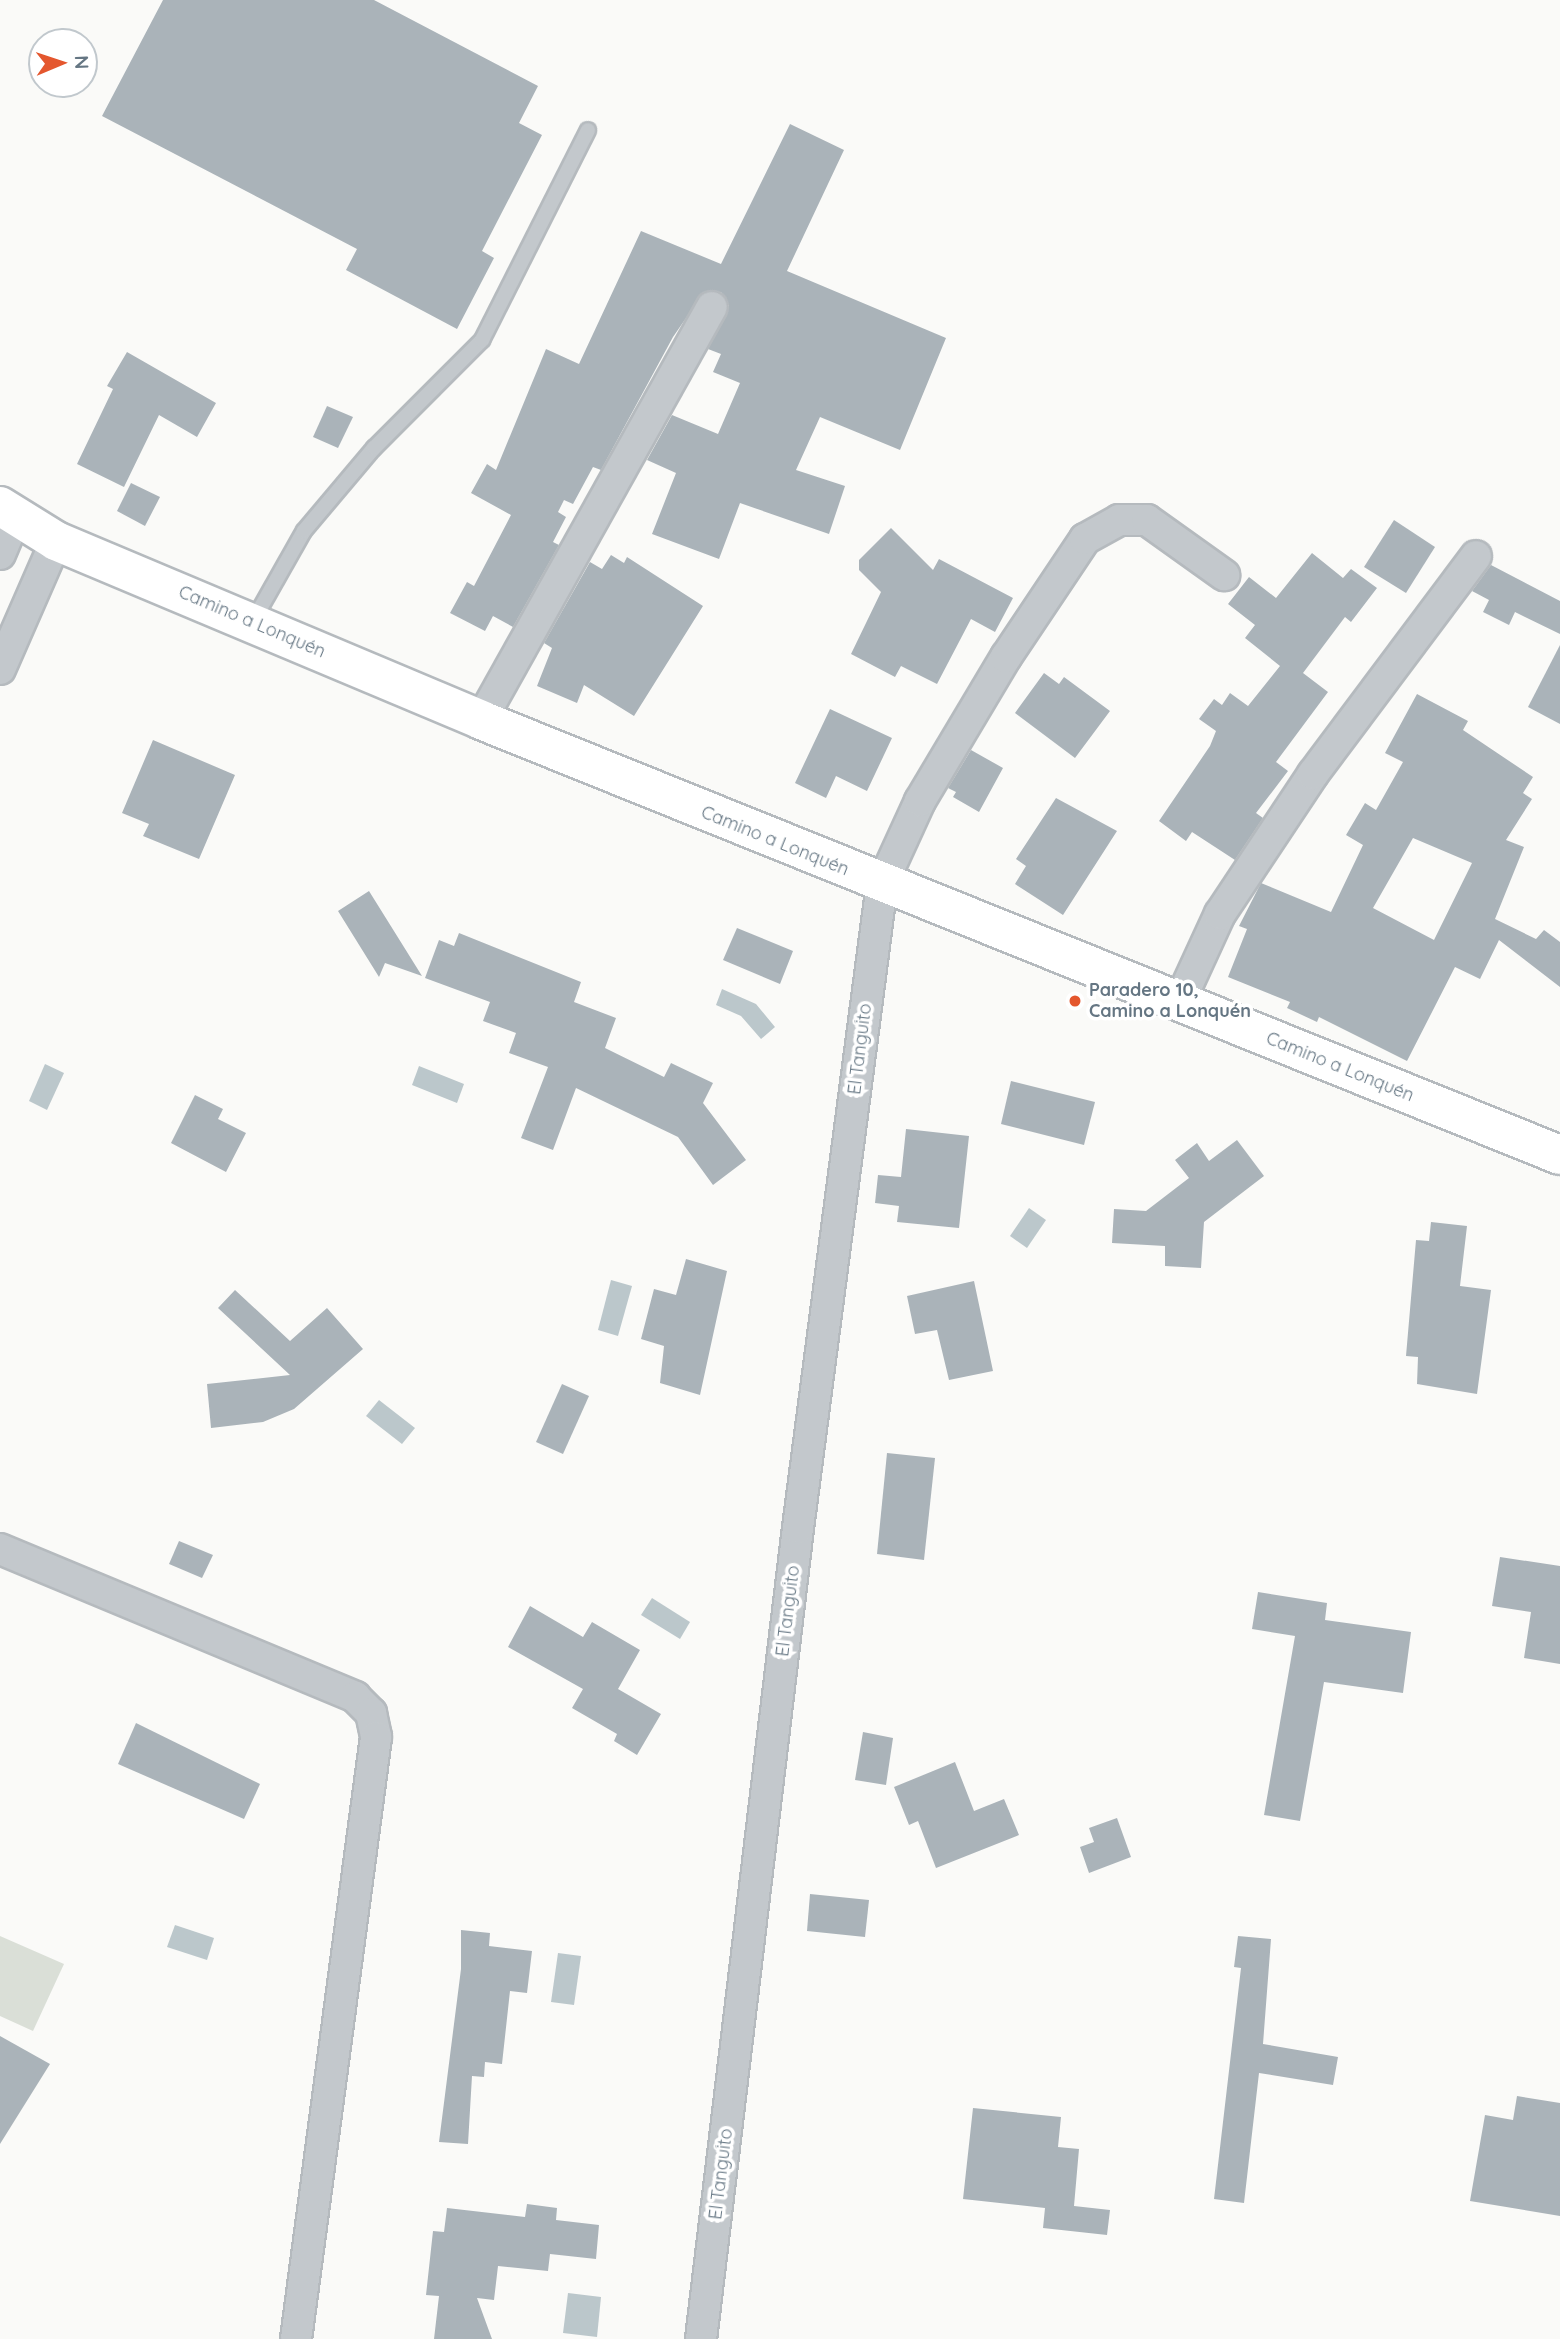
<!DOCTYPE html>
<meta charset="utf-8">
<style>
body{margin:0}
#map{position:relative;width:1560px;height:2339px;overflow:hidden;background:#fafaf8;font-family:Quicksand,sans-serif}
div>[style]{position:absolute}
.green>*{inset:0;background:#dadfd7}
.water>*{inset:0;background:#bbc7cb}
.building>*{inset:0;background:#aab3b9}
.roads{filter:drop-shadow(2px 0 #b5babe) drop-shadow(-2px 0 #b5babe) drop-shadow(0 2px #b5babe) drop-shadow(0 -2px #b5babe)}
.lane>*{height:14px;margin:-7px;padding:0 7px;transform-origin:7px;border-radius:7px;background:#c3c8cc}
.street>*{height:30px;margin:-15px;padding:0 15px;transform-origin:15px;border-radius:15px;background:#c3c8cc}
.primary>*{height:38px;margin:-19px;padding:0 19px;transform-origin:19px;border-radius:19px;background:#fff}
.dots>*{width:19px;height:19px;translate:-50% -50%;box-sizing:border-box;border:4px solid #fff;border-radius:50%}
span{translate:-50% -50%;white-space:nowrap;text-align:center;line-height:1.15;-webkit-text-stroke:7px #fff;paint-order:stroke}
.street-label{font-size:18px;color:#657683}
.poi-label{font-size:18px;color:#657683;font-weight:700}
.left{translate:0 -50%;text-align:left}
.north{position:absolute;left:28px;top:28px;width:70px;height:70px;box-sizing:border-box;background:#fff;border:2px solid #c1c8cd;border-radius:50%;rotate:88deg;font-size:19px;font-weight:700;line-height:28px;text-align:center;color:#657683}
.north::after{content:'';display:block;margin:auto;width:24px;height:32px;background:#e4572e;clip-path:polygon(50% 0,100% 100%,50% 72%,0 100%)}
</style>
<div id="map">
<div class="green">
<div style="clip-path:polygon(0 1936px,64px 1964px,33px 2031px,0 2016px)"></div>
</div>
<div class="water">
<div style="clip-path:polygon(722px 989px,756px 1004px,775px 1027px,761px 1039px,741px 1016px,716px 1005px)"></div>
<div style="clip-path:polygon(45px 1064px,64px 1073px,47px 1110px,29px 1101px)"></div>
<div style="clip-path:polygon(419px 1066px,464px 1084px,457px 1103px,412px 1085px)"></div>
<div style="clip-path:polygon(1029px 1208px,1046px 1220px,1027px 1248px,1010px 1236px)"></div>
<div style="clip-path:polygon(611px 1280px,632px 1286px,618px 1336px,598px 1330px)"></div>
<div style="clip-path:polygon(379px 1400px,415px 1428px,402px 1444px,366px 1416px)"></div>
<div style="clip-path:polygon(652px 1598px,690px 1622px,680px 1639px,641px 1615px)"></div>
<div style="clip-path:polygon(175px 1925px,214px 1938px,207px 1960px,167px 1947px)"></div>
<div style="clip-path:polygon(558px 1953px,581px 1956px,574px 2005px,551px 2002px)"></div>
<div style="clip-path:polygon(568px 2293px,601px 2297px,597px 2337px,563px 2333px)"></div>
</div>
<div class="building">
<div style="clip-path:polygon(163px 0,374px 0,538px 86px,519px 123px,542px 135px,482px 251px,494px 258px,457px 329px,346px 270px,357px 249px,102px 116px)"></div>
<div style="clip-path:polygon(790px 124px,844px 150px,787px 271px,946px 338px,900px 450px,820px 417px,796px 470px,845px 486px,829px 534px,740px 503px,719px 559px,652px 534px,676px 473px,647px 460px,672px 415px,718px 434px,740px 383px,713px 372px,721px 354px,708px 349px,729px 306px,721px 292px,704px 292px,673px 337px,601px 470px,593px 467px,573px 504px,564px 500px,558px 512px,566px 517px,553px 542px,559px 545px,513px 627px,493px 616px,485px 631px,450px 613px,467px 582px,474px 586px,511px 515px,471px 493px,487px 464px,496px 470px,546px 349px,579px 364px,641px 231px,721px 264px)"></div>
<div style="clip-path:polygon(127px 352px,216px 403px,197px 437px,159px 415px,124px 487px,77px 464px,113px 389px,107px 386px)"></div>
<div style="clip-path:polygon(327px 406px,353px 417px,338px 448px,313px 437px)"></div>
<div style="clip-path:polygon(131px 483px,160px 497px,145px 526px,117px 511px)"></div>
<div style="clip-path:polygon(1394px 520px,1435px 547px,1406px 593px,1364px 567px)"></div>
<div style="clip-path:polygon(891px 528px,933px 570px,939px 559px,1013px 598px,995px 632px,971px 619px,937px 684px,901px 666px,895px 677px,851px 654px,881px 592px,859px 570px,859px 560px)"></div>
<div style="clip-path:polygon(1312px 553px,1343px 578px,1351px 569px,1377px 588px,1351px 622px,1345px 617px,1303px 673px,1328px 692px,1276px 762px,1288px 771px,1256px 813px,1263px 818px,1235px 860px,1192px 832px,1186px 841px,1159px 821px,1210px 746px,1216px 731px,1199px 719px,1214px 699px,1222px 705px,1230px 693px,1248px 706px,1280px 666px,1245px 638px,1255px 625px,1228px 604px,1249px 577px,1276px 598px)"></div>
<div style="clip-path:polygon(611px 555px,624px 563px,627px 557px,703px 606px,634px 716px,584px 685px,577px 703px,537px 686px,552px 648px,544px 643px,590px 562px,602px 569px)"></div>
<div style="clip-path:polygon(1491px 565px,1560px 601px,1560px 634px,1515px 612px,1509px 625px,1483px 612px,1489px 600px,1472px 591px)"></div>
<div style="clip-path:polygon(1560px 645px,1560px 724px,1528px 707px)"></div>
<div style="clip-path:polygon(1044px 673px,1059px 684px,1064px 677px,1110px 711px,1075px 758px,1015px 713px)"></div>
<div style="clip-path:polygon(evenodd,1417px 694px,1468px 721px,1463px 730px,1533px 777px,1523px 793px,1532px 799px,1506px 840px,1524px 847px,1495px 919px,1536px 939px,1544px 930px,1560px 942px,1560px 987px,1499px 940px,1480px 979px,1455px 967px,1407px 1061px,1319px 1017px,1317px 1022px,1287px 1008px,1290px 1002px,1228px 977px,1247px 929px,1239px 926px,1261px 883px,1331px 912px,1363px 845px,1346px 835px,1365px 803px,1376px 810px,1403px 762px,1385px 753px,1417px 694px,1413px 838px,1472px 863px,1434px 940px,1373px 908px,1413px 838px)"></div>
<div style="clip-path:polygon(830px 709px,892px 738px,867px 791px,836px 776px,826px 798px,795px 783px)"></div>
<div style="clip-path:polygon(153px 740px,235px 775px,199px 859px,143px 836px,149px 824px,122px 813px)"></div>
<div style="clip-path:polygon(971px 750px,1003px 768px,979px 812px,953px 797px,956px 792px,948px 788px)"></div>
<div style="clip-path:polygon(1056px 798px,1117px 831px,1063px 915px,1015px 884px,1026px 866px,1016px 859px)"></div>
<div style="clip-path:polygon(369px 891px,422px 976px,385px 963px,379px 977px,338px 911px)"></div>
<div style="clip-path:polygon(737px 928px,793px 951px,780px 984px,723px 960px)"></div>
<div style="clip-path:polygon(459px 933px,581px 982px,574px 1002px,616px 1018px,605px 1048px,664px 1077px,671px 1063px,713px 1083px,703px 1103px,746px 1160px,713px 1185px,678px 1137px,576px 1088px,553px 1150px,521px 1138px,548px 1067px,509px 1053px,516px 1033px,483px 1021px,490px 1002px,425px 978px,439px 940px,454px 946px)"></div>
<div style="clip-path:polygon(1011px 1081px,1095px 1102px,1084px 1145px,1001px 1124px)"></div>
<div style="clip-path:polygon(195px 1095px,223px 1109px,218px 1119px,246px 1133px,226px 1172px,171px 1143px)"></div>
<div style="clip-path:polygon(906px 1129px,969px 1136px,959px 1228px,897px 1222px,899px 1206px,875px 1203px,878px 1175px,901px 1177px)"></div>
<div style="clip-path:polygon(1237px 1140px,1264px 1176px,1204px 1222px,1201px 1268px,1165px 1266px,1165px 1246px,1112px 1243px,1114px 1209px,1146px 1211px,1189px 1178px,1175px 1160px,1197px 1143px,1209px 1161px)"></div>
<div style="clip-path:polygon(1431px 1222px,1467px 1226px,1460px 1286px,1491px 1290px,1477px 1394px,1417px 1384px,1418px 1357px,1406px 1356px,1416px 1240px,1429px 1241px)"></div>
<div style="clip-path:polygon(686px 1259px,727px 1271px,700px 1395px,660px 1383px,664px 1346px,641px 1339px,654px 1289px,676px 1295px)"></div>
<div style="clip-path:polygon(974px 1281px,993px 1371px,949px 1380px,937px 1330px,915px 1334px,907px 1296px)"></div>
<div style="clip-path:polygon(235px 1290px,290px 1341px,327px 1308px,363px 1349px,294px 1409px,263px 1422px,211px 1428px,207px 1384px,290px 1375px,218px 1308px)"></div>
<div style="clip-path:polygon(562px 1384px,589px 1396px,563px 1454px,536px 1442px)"></div>
<div style="clip-path:polygon(887px 1453px,935px 1458px,924px 1560px,877px 1554px)"></div>
<div style="clip-path:polygon(179px 1541px,213px 1555px,202px 1578px,169px 1564px)"></div>
<div style="clip-path:polygon(1500px 1557px,1560px 1566px,1560px 1664px,1524px 1658px,1531px 1612px,1492px 1606px)"></div>
<div style="clip-path:polygon(1258px 1592px,1327px 1603px,1325px 1620px,1411px 1632px,1403px 1693px,1324px 1682px,1300px 1821px,1264px 1815px,1295px 1636px,1252px 1629px)"></div>
<div style="clip-path:polygon(530px 1606px,583px 1637px,592px 1622px,640px 1650px,618px 1689px,661px 1714px,637px 1755px,614px 1741px,617px 1734px,572px 1708px,583px 1689px,508px 1647px)"></div>
<div style="clip-path:polygon(136px 1723px,260px 1784px,244px 1819px,118px 1764px)"></div>
<div style="clip-path:polygon(863px 1732px,893px 1738px,886px 1785px,855px 1780px)"></div>
<div style="clip-path:polygon(955px 1762px,974px 1811px,1004px 1799px,1019px 1835px,936px 1868px,918px 1821px,909px 1825px,894px 1787px)"></div>
<div style="clip-path:polygon(1117px 1818px,1131px 1857px,1089px 1873px,1080px 1847px,1094px 1842px,1089px 1828px)"></div>
<div style="clip-path:polygon(810px 1894px,869px 1900px,865px 1937px,807px 1931px)"></div>
<div style="clip-path:polygon(461px 1930px,490px 1933px,489px 1946px,532px 1951px,527px 1993px,510px 1991px,502px 2064px,485px 2062px,484px 2077px,472px 2076px,468px 2144px,439px 2142px,461px 1969px)"></div>
<div style="clip-path:polygon(1238px 1936px,1271px 1939px,1263px 2044px,1338px 2057px,1333px 2085px,1259px 2073px,1244px 2203px,1214px 2199px,1241px 1968px,1234px 1967px)"></div>
<div style="clip-path:polygon(0 2036px,50px 2064px,0 2144px)"></div>
<div style="clip-path:polygon(1517px 2096px,1560px 2103px,1560px 2216px,1470px 2201px,1485px 2115px,1513px 2120px)"></div>
<div style="clip-path:polygon(973px 2108px,1061px 2117px,1058px 2147px,1079px 2149px,1074px 2206px,1110px 2210px,1107px 2235px,1043px 2228px,1045px 2208px,963px 2199px)"></div>
<div style="clip-path:polygon(527px 2204px,557px 2208px,556px 2220px,599px 2225px,596px 2259px,550px 2254px,548px 2271px,498px 2266px,494px 2300px,477px 2298px,492px 2339px,434px 2339px,439px 2296px,426px 2295px,433px 2231px,444px 2232px,447px 2208px,525px 2217px)"></div>
</div>
<div class="roads">
<div class="lane">
<div style="left:253px;top:621px;width:103px;rotate:-60.5deg"></div>
<div style="left:304px;top:531px;width:109px;rotate:-49.9deg"></div>
<div style="left:374px;top:448px;width:153px;rotate:-45deg"></div>
<div style="left:482px;top:340px;width:235px;rotate:-63.2deg"></div>
</div>
<div class="street">
<div style="left:0;top:554px;width:41px;rotate:-67.2deg"></div>
<div style="left:0;top:669px;width:140px;rotate:-66.4deg"></div>
<div style="left:481px;top:720px;width:473px;rotate:-60.8deg"></div>
<div style="left:1179px;top:1003px;width:98px;rotate:-65.3deg"></div>
<div style="left:1220px;top:914px;width:168px;rotate:-56.4deg"></div>
<div style="left:1313px;top:774px;width:272px;rotate:-53.2deg"></div>
<div style="left:0;top:1549px;width:385px;rotate:22.6deg"></div>
<div style="left:355px;top:1697px;width:23px;rotate:45deg"></div>
<div style="left:371px;top:1713px;width:25px;rotate:78deg"></div>
<div style="left:376px;top:1737px;width:607px;rotate:97.57deg"></div>
<div style="left:701px;top:2339px;width:817px;rotate:-83.18deg"></div>
<div style="left:798px;top:1528px;width:649px;rotate:-82.57deg"></div>
<div style="left:882px;top:884px;width:91px;rotate:-65.4deg"></div>
<div style="left:920px;top:801px;width:168px;rotate:-59.2deg"></div>
<div style="left:1006px;top:657px;width:142px;rotate:-56.2deg"></div>
<div style="left:1085px;top:539px;width:39px;rotate:-29deg"></div>
<div style="left:1119px;top:520px;width:28px"></div>
<div style="left:1147px;top:520px;width:95px;rotate:35.5deg"></div>
</div>
<div class="primary">
<div style="left:0;top:506px;width:66px;rotate:32deg"></div>
<div style="left:56px;top:541px;width:461px;rotate:22.8deg"></div>
<div style="left:481px;top:720px;width:1163px;rotate:21.96deg"></div>
</div>
</div>
<div class="dots">
<div style="left:1075px;top:1001px;background:#e4572e"></div>
</div>
<div class="street-label">
<span style="left:252px;top:622px;rotate:23deg">Camino a Lonquén</span>
<span style="left:775px;top:841px;rotate:22deg">Camino a Lonquén</span>
<span style="left:860px;top:1049px;rotate:-83deg">El Tanguito</span>
<span style="left:1340px;top:1067px;rotate:22deg">Camino a Lonquén</span>
<span style="left:788px;top:1611px;rotate:-83deg">El Tanguito</span>
<span style="left:721px;top:2174px;rotate:-83deg">El Tanguito</span>
</div>
<div class="poi-label">
<span class="left" style="left:1089px;top:1001px">Paradero 10,<br>Camino a Lonquén</span>
</div>
<div class="north">N</div>
</div>
